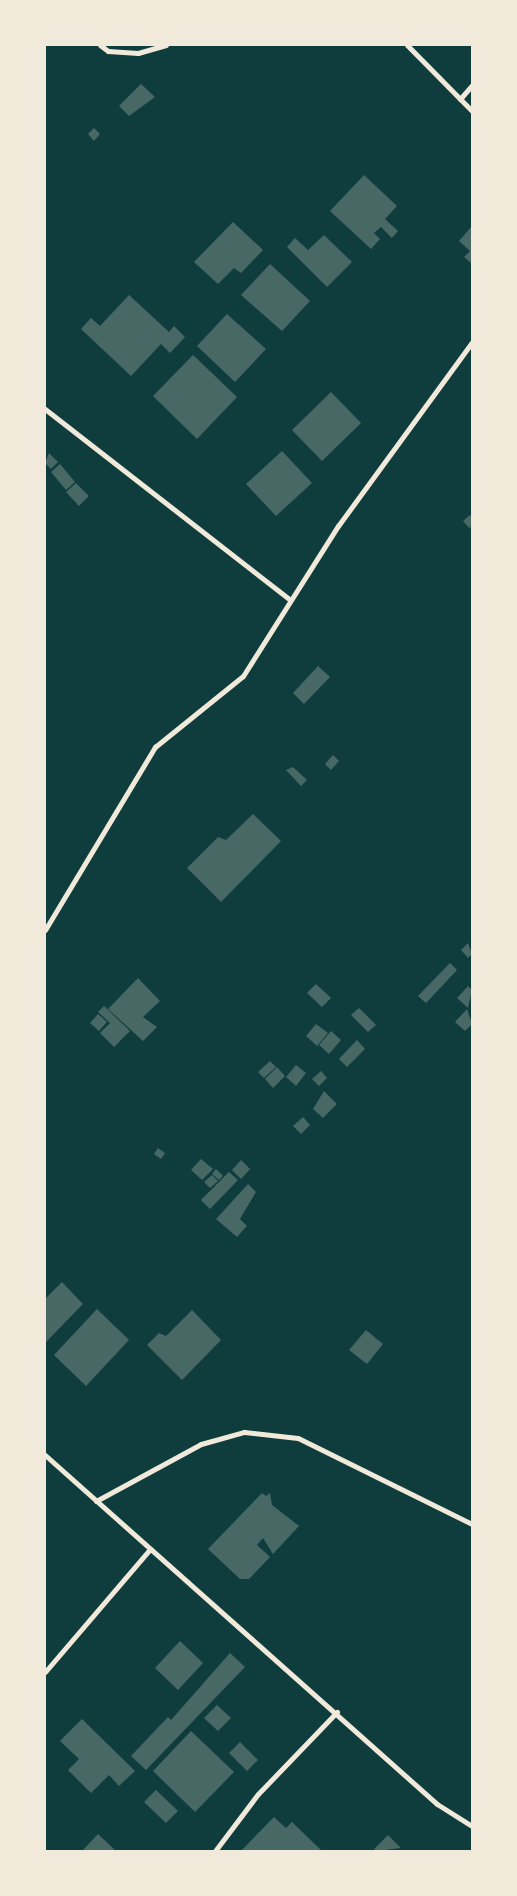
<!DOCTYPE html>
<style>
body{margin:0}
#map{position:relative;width:517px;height:1896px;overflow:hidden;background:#0f3d3e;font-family:Signika,sans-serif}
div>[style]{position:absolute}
.building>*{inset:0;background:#486865}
.minor>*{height:5px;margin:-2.5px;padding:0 2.5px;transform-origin:2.5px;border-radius:2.5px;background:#f1e9da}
span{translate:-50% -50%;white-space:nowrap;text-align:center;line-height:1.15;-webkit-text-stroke:4px #f1e9da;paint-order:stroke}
.frame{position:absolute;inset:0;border:46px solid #f1e9da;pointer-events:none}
</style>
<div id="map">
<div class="building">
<div style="clip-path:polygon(141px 84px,155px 97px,129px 116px,119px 106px)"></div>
<div style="clip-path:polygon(94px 128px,100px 134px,94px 141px,88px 134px)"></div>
<div style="clip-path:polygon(364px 175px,397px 206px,385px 219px,398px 231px,392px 238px,381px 227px,374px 233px,380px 239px,371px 249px,330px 211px)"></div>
<div style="clip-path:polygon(233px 222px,263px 250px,241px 273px,234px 268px,218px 284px,194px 262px)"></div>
<div style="clip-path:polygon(472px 226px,472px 264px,464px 257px,470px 251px,459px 241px)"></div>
<div style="clip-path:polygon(324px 235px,352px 262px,327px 287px,287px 247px,295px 238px,308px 250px)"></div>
<div style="clip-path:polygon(270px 264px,310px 301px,282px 331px,241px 295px)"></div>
<div style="clip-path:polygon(129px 295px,169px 332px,174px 326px,185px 337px,170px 353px,161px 344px,131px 376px,81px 329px,91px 318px,100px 326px)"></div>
<div style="clip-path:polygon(227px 314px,266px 349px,235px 382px,197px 346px)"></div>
<div style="clip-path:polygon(193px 355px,237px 397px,197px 439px,153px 396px)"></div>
<div style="clip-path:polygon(331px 392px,361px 423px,322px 461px,292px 430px)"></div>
<div style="clip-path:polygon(282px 451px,312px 483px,276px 516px,246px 484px)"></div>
<div style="clip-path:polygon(49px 453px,58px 462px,51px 469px,45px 463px)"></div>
<div style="clip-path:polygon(60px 464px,75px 482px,66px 490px,51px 472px)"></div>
<div style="clip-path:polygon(76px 483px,89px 496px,79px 506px,66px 492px)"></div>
<div style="clip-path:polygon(470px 515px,472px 518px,470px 529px,463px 521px)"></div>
<div style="clip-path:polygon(318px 666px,330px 677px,304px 704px,293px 693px)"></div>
<div style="clip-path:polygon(333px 755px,339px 761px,331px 770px,325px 764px)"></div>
<div style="clip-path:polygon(293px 767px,307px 780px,301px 786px,286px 770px)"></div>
<div style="clip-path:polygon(253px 814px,281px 841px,221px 902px,187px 868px,218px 837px,226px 840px)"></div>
<div style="clip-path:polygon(468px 943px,472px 954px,468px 958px,461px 950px)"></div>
<div style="clip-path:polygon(450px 963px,457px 970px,426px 1003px,418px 996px)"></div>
<div style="clip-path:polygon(138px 978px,160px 1001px,143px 1017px,157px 1027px,143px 1041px,108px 1009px)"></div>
<div style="clip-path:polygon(316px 984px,331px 998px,322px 1007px,307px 993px)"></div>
<div style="clip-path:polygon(468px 986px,472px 990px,468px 1008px,457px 998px)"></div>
<div style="clip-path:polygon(104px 1006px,130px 1031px,114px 1047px,100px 1033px,110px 1023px,98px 1012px)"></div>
<div style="clip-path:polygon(359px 1008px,376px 1025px,368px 1032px,351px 1015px)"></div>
<div style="clip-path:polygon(467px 1009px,472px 1024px,465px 1031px,455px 1022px)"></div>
<div style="clip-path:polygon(98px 1014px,107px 1022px,99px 1031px,90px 1023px)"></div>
<div style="clip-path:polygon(316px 1024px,328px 1033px,317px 1046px,306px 1036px)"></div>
<div style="clip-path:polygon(331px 1031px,341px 1040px,329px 1054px,319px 1045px)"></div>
<div style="clip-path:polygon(357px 1040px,365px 1049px,347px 1067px,339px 1059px)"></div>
<div style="clip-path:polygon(270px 1061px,276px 1067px,264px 1078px,258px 1072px)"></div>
<div style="clip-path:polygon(296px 1065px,306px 1073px,296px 1086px,286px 1077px)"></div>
<div style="clip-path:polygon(277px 1067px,285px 1076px,273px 1088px,265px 1079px)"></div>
<div style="clip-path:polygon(321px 1071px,327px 1078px,319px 1086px,312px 1079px)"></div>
<div style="clip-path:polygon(324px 1091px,337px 1104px,323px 1118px,313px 1109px)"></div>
<div style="clip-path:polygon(303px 1117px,310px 1125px,301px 1134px,293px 1126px)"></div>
<div style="clip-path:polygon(158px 1148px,165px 1153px,161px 1159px,154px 1154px)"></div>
<div style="clip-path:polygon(201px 1159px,213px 1169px,202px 1180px,191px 1170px)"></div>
<div style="clip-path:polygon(241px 1160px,250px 1169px,241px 1179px,232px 1170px)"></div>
<div style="clip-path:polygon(216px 1169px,223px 1176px,219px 1180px,212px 1174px)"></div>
<div style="clip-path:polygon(229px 1172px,238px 1180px,210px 1209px,201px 1200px)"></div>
<div style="clip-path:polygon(212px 1175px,218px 1181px,210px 1188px,204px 1182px)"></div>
<div style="clip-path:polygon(248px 1184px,256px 1192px,240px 1219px,247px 1226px,237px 1237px,216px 1219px)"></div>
<div style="clip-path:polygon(62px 1282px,83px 1304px,45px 1343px,45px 1299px)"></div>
<div style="clip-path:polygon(97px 1309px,129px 1340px,86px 1386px,54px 1355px)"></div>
<div style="clip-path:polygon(192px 1310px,221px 1340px,182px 1380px,147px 1345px,159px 1333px,166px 1336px)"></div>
<div style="clip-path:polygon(366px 1330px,383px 1344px,367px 1364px,349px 1350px)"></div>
<div style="clip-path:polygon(262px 1493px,266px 1496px,270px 1493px,272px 1505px,299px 1526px,273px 1554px,263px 1538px,257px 1545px,270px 1557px,249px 1579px,240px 1579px,208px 1549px)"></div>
<div style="clip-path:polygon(180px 1641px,203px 1663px,178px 1690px,155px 1668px)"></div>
<div style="clip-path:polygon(230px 1653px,245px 1667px,146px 1770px,131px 1756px,168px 1717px,171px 1720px)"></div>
<div style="clip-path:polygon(217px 1705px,231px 1718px,218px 1731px,204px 1718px)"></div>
<div style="clip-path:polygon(82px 1719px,135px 1771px,119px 1786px,109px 1775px,91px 1793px,68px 1770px,79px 1759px,60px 1741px)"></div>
<div style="clip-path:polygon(191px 1731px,234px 1772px,195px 1812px,153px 1771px)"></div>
<div style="clip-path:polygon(240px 1742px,258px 1760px,247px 1771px,229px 1753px)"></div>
<div style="clip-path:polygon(156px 1790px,178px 1811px,166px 1823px,144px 1802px)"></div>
<div style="clip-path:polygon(274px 1817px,286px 1828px,292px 1822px,322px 1851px,241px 1851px)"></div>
<div style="clip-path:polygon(98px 1834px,116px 1851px,82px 1851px)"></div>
<div style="clip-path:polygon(388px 1835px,401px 1848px,377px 1851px,374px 1849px)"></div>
</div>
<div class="minor">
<div style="left:100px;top:45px;width:10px;rotate:37deg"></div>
<div style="left:108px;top:51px;width:30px;rotate:4deg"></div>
<div style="left:138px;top:53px;width:29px;rotate:-16deg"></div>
<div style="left:407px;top:45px;width:93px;rotate:45.4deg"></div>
<div style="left:460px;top:99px;width:18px;rotate:-49deg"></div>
<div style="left:45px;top:409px;width:311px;rotate:37.9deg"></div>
<div style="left:45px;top:930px;width:214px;rotate:-59deg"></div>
<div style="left:155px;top:747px;width:113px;rotate:-38.9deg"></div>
<div style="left:243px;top:676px;width:178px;rotate:-57.7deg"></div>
<div style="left:338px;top:526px;width:228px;rotate:-53.9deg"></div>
<div style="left:45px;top:1455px;width:525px;rotate:41.68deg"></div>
<div style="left:437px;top:1804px;width:41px;rotate:32.2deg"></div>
<div style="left:96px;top:1501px;width:119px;rotate:-28.5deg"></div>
<div style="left:201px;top:1444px;width:45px;rotate:-15.6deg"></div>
<div style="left:244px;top:1432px;width:54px;rotate:6.3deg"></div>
<div style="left:298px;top:1438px;width:194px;rotate:26.3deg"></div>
<div style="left:45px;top:1672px;width:162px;rotate:-49.5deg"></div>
<div style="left:215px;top:1851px;width:71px;rotate:-53deg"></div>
<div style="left:258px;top:1794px;width:114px;rotate:-46.1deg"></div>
</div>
<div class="frame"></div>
</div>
